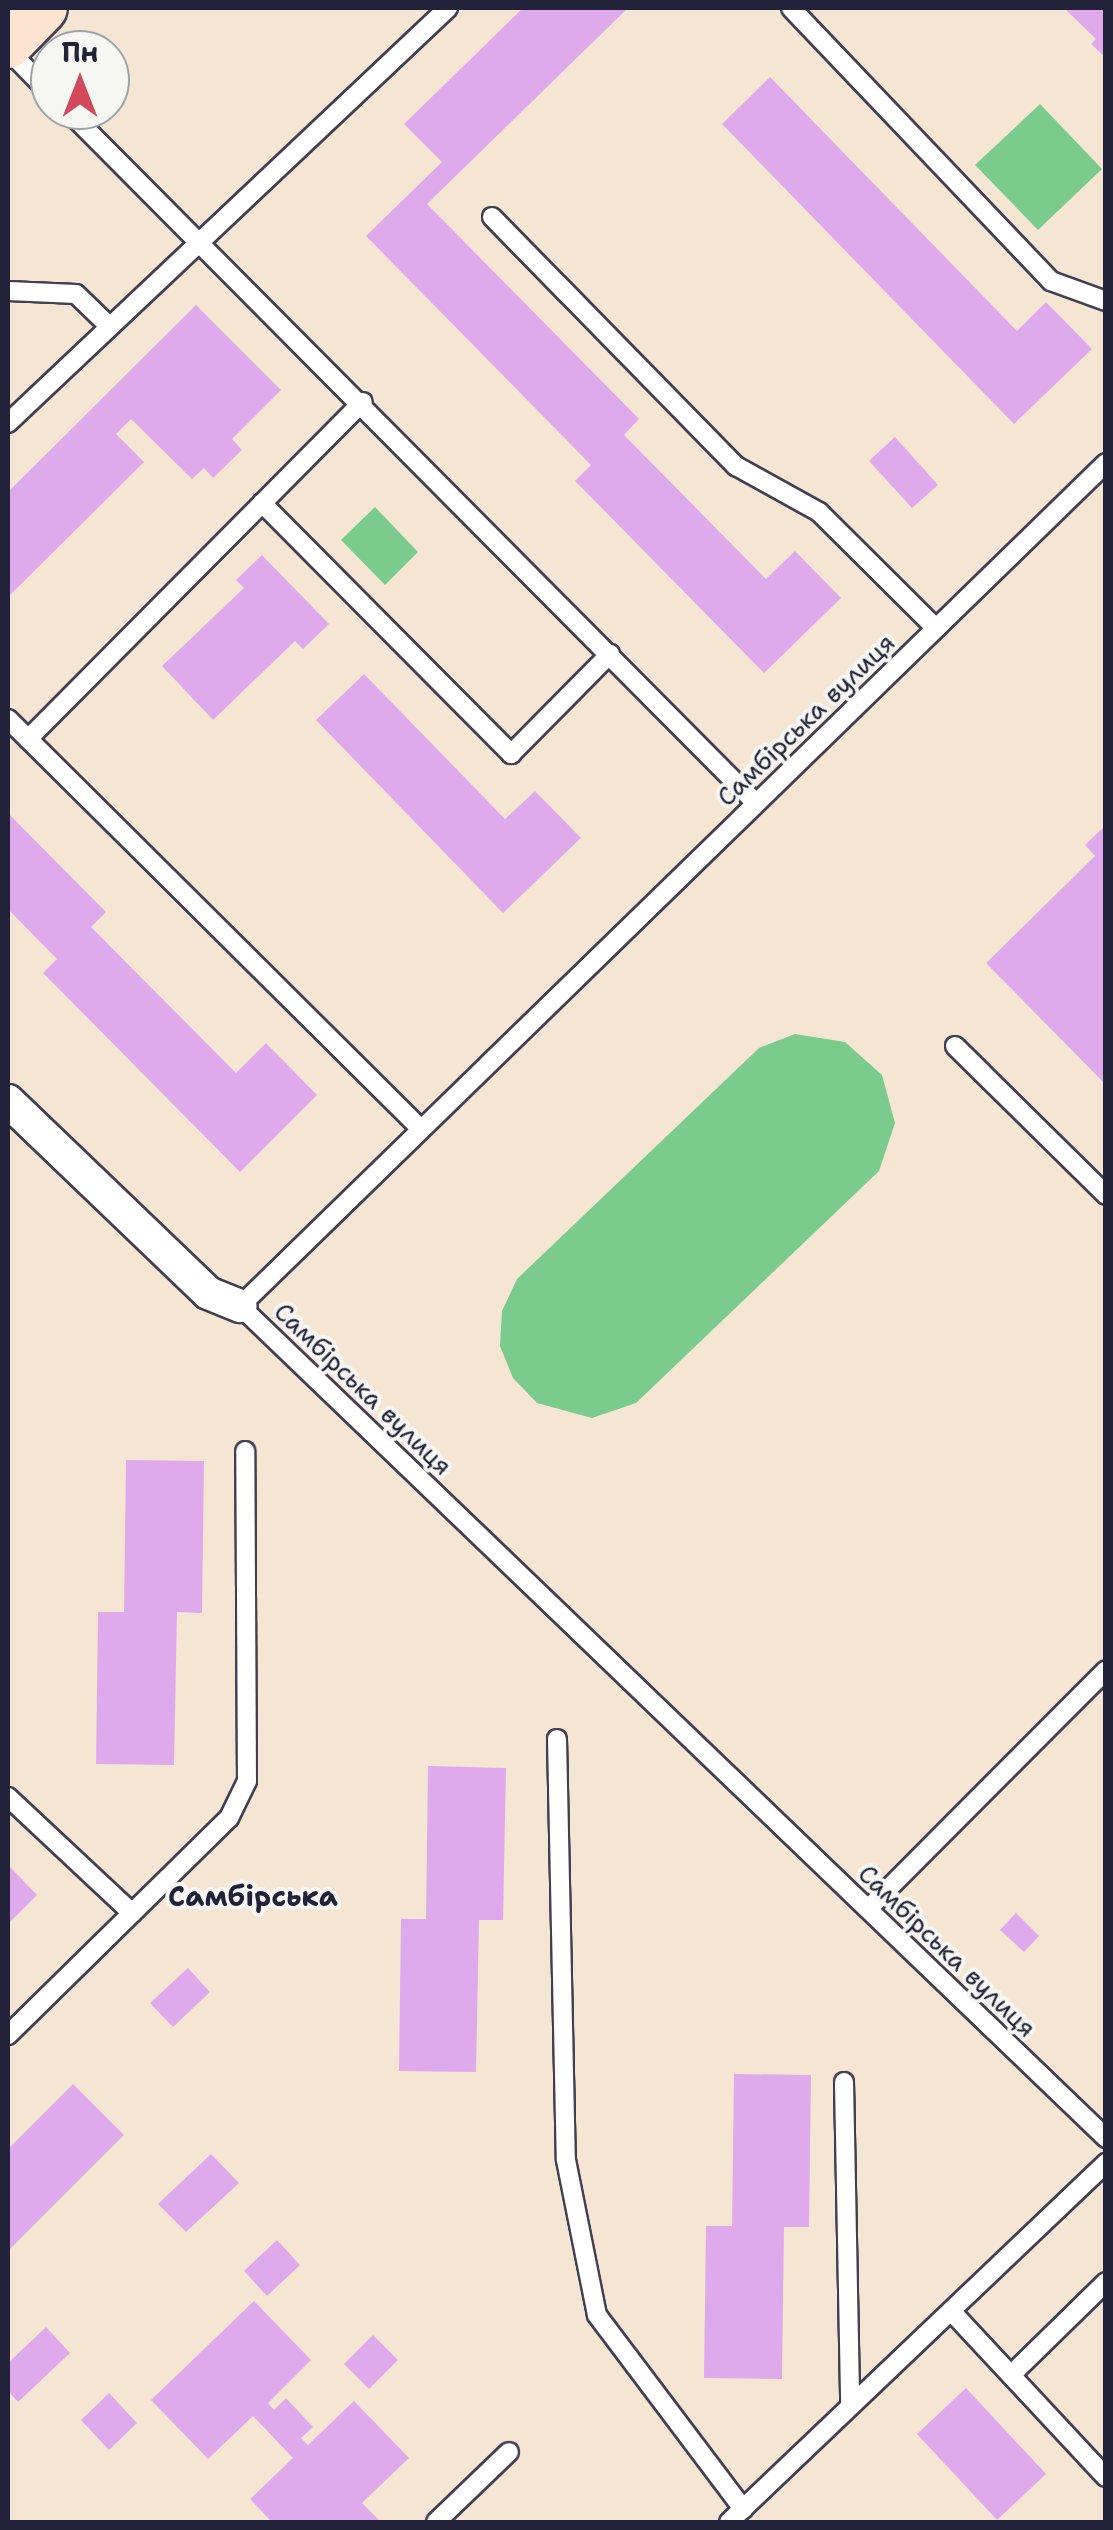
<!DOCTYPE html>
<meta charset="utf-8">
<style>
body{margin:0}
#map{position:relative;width:1113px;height:2530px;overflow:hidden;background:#f5e6d4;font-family:"Shantell Sans",sans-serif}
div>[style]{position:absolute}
.green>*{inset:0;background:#7bcb8c}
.building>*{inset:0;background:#deaaec}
.roads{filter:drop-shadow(2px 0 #423f52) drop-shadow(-2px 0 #423f52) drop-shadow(0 2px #423f52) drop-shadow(0 -2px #423f52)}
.lane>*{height:18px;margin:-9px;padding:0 9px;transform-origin:9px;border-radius:9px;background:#fff}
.street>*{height:32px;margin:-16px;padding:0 16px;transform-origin:16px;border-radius:16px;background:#fff}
.secondary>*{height:48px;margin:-24px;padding:0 24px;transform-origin:24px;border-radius:24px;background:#fde4d1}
span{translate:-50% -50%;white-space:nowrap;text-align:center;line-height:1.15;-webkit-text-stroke:8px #f6f6f2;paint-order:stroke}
.street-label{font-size:25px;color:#22223b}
.neighbourhood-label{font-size:28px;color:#22223b;font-weight:700}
.frame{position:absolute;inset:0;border:10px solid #22223b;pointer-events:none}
.north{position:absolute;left:30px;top:30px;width:100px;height:100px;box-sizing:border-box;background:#f6f6f2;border:2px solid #a1a1a9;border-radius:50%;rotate:0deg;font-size:28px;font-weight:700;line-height:40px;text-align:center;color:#22223b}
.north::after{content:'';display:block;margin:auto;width:35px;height:45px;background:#d1495b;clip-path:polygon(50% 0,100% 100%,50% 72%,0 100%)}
</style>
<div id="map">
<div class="green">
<div style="clip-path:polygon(1040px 104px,1102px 169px,1038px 230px,975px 165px)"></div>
<div style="clip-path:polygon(375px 507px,418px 552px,385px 585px,341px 540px)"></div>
<div style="clip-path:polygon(795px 1034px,845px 1042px,882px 1075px,895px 1123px,879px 1171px,636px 1403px,592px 1418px,537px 1403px,513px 1378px,500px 1346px,502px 1311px,517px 1279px,759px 1048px)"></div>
</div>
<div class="building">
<div style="clip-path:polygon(523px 8px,628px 8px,427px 204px,639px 419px,624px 435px,766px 579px,795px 551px,841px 598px,764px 673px,575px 481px,591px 465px,366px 236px,442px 162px,404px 124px)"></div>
<div style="clip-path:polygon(1064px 8px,1106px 8px,1106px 58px,1091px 44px,1096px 39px)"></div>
<div style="clip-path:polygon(770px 77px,1017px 331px,1046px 302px,1092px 349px,1014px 424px,722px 124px)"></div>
<div style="clip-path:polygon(196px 305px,281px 390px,232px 439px,242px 450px,213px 478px,204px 468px,192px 479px,131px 419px,116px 434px,144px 462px,8px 597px,8px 492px)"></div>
<div style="clip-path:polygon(895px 437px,938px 485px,912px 508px,869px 461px)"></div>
<div style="clip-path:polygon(262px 555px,329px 624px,303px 649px,295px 641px,213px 720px,162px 666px,244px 588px,236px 580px)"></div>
<div style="clip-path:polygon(364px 674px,505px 819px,535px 791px,581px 838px,503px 913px,316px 720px)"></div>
<div style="clip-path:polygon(8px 813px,106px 912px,91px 927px,236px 1073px,266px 1043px,317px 1095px,240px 1172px,43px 973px,57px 959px,8px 909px)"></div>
<div style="clip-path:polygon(1106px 825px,1106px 1085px,986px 963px,1095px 856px,1085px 845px)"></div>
<div style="clip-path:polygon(126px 1460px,204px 1461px,202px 1613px,177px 1612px,174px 1765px,96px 1764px,98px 1612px,124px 1612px)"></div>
<div style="clip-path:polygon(428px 1766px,506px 1768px,503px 1920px,479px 1920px,476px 2072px,399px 2071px,401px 1919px,426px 1919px)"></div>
<div style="clip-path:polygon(8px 1865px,37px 1895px,8px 1924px)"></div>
<div style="clip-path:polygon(1016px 1913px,1039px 1936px,1024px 1952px,1000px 1930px)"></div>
<div style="clip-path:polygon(188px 1968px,210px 1992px,173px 2027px,150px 2003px)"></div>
<div style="clip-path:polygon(734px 2074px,811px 2075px,809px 2227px,784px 2227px,782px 2379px,704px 2378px,706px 2226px,732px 2226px)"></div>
<div style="clip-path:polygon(73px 2084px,124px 2135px,8px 2251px,8px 2149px)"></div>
<div style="clip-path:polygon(211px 2154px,239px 2183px,186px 2232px,158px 2204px)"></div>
<div style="clip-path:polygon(277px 2240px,300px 2265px,267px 2296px,244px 2271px)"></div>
<div style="clip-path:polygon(254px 2301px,311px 2360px,268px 2403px,274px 2410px,286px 2398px,313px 2427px,301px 2438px,308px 2445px,354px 2401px,409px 2458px,362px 2503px,381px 2522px,272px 2522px,250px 2499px,293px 2458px,253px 2416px,208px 2459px,151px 2400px)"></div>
<div style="clip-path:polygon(46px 2327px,70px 2353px,18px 2402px,8px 2391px,8px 2363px)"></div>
<div style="clip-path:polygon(373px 2335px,398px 2360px,369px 2389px,344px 2364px)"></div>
<div style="clip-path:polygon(966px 2388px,1046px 2474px,997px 2520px,917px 2434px)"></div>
<div style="clip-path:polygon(109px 2393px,137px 2423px,109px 2450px,81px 2420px)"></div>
</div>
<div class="roads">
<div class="lane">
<div style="left:791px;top:8px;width:377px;rotate:46.4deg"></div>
<div style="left:1051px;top:281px;width:59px;rotate:20deg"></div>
<div style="left:8px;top:50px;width:60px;rotate:45.7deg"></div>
<div style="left:67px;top:110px;width:977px;rotate:45.17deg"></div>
<div style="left:492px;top:217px;width:349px;rotate:45.6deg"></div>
<div style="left:736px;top:466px;width:95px;rotate:29deg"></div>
<div style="left:819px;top:512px;width:165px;rotate:44.8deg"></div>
<div style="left:8px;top:291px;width:68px;rotate:2.5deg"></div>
<div style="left:76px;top:294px;width:45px;rotate:44.1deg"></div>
<div style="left:8px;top:423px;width:605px;rotate:-43.33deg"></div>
<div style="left:1106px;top:463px;width:1209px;rotate:135.77deg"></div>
<div style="left:240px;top:1306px;width:1201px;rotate:43.85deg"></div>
<div style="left:262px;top:503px;width:354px;rotate:45.2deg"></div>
<div style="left:511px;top:754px;width:141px;rotate:-45.3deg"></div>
<div style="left:8px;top:719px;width:582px;rotate:44.79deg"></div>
<div style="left:28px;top:739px;width:475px;rotate:-45.2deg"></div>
<div style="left:955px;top:1046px;width:212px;rotate:44.6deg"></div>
<div style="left:557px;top:1739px;width:421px;rotate:88.8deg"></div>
<div style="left:566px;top:2160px;width:158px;rotate:78.7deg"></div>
<div style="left:597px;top:2315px;width:243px;rotate:53deg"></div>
<div style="left:8px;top:1797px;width:170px;rotate:43.1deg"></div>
<div style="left:868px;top:1909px;width:337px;rotate:-45.1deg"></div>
<div style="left:8px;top:2035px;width:310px;rotate:-44.5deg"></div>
<div style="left:229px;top:1818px;width:41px;rotate:-64.1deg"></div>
<div style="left:247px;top:1781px;width:330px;rotate:-90.3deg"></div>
<div style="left:844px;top:2082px;width:324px;rotate:88.9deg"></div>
<div style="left:951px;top:2311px;width:227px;rotate:47deg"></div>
<div style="left:1011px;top:2375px;width:133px;rotate:-44.4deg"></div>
<div style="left:436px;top:2522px;width:101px;rotate:-43.8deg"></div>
<div style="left:729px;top:2522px;width:521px;rotate:-43.6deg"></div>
</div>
<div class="street">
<div style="left:8px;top:1101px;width:277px;rotate:43.8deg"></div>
<div style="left:208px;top:1293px;width:35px;rotate:22deg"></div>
</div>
<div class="secondary">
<div style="left:8px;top:44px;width:50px;rotate:-45.8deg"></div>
</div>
</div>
<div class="street-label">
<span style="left:806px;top:720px;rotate:-44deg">Самбірська вулиця</span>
<span style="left:363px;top:1389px;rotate:44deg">Самбірська вулиця</span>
<span style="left:947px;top:1951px;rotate:44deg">Самбірська вулиця</span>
</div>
<div class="neighbourhood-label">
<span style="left:253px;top:1896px">Самбірська</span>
</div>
<div class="frame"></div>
<div class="north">Пн</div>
</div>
